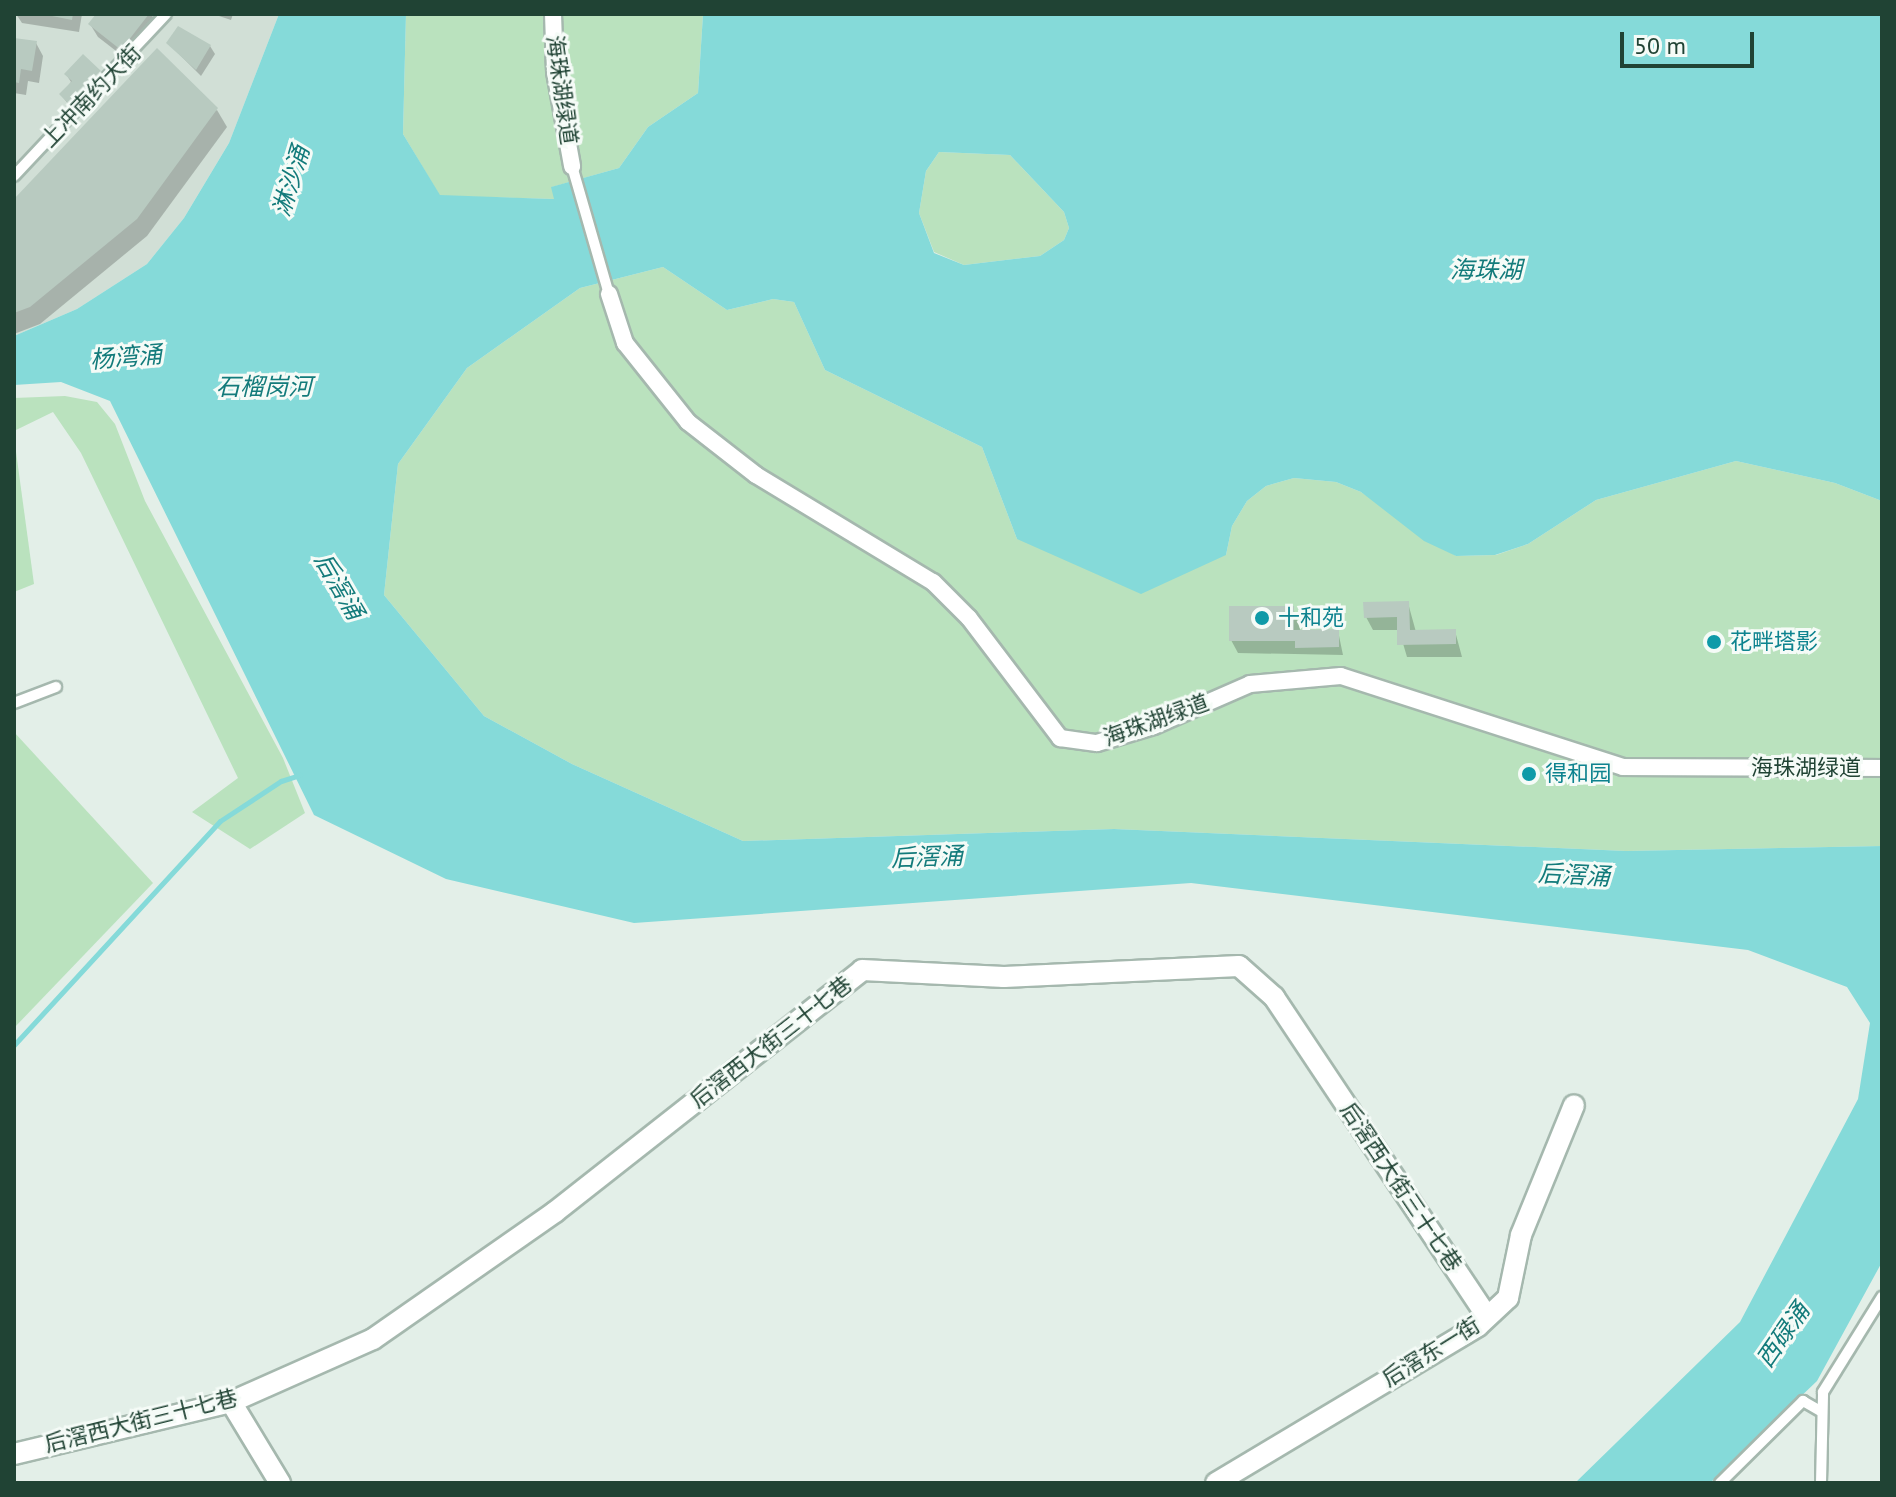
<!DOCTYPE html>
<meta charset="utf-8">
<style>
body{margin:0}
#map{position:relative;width:1896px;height:1497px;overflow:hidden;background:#e3efe8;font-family:"PT Sans","Noto Sans SC",sans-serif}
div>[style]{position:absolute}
.built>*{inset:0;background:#d1dfd6}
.green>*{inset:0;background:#bae2be}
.water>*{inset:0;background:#85dad9}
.shadow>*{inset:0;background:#0003}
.stream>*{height:5px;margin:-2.5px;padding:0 2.5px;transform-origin:2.5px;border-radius:2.5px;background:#85dad9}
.building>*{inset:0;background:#b8cac0}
.roads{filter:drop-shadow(2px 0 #a5b8ae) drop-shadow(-2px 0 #a5b8ae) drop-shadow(0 2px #a5b8ae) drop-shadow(0 -2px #a5b8ae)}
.service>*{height:10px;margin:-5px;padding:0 5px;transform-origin:5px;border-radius:5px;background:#fff}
.pedestrian>*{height:16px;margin:-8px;padding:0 8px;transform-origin:8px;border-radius:8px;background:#fff}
.minor>*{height:20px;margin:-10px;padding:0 10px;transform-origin:10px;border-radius:10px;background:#fff}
.dots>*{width:22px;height:22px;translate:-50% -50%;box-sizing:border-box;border:4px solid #f5fbf7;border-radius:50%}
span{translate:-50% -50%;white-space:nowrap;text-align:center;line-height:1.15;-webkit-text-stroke:6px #f5fbf7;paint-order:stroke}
.street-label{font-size:22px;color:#204334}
.culture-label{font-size:22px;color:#0d838f}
.left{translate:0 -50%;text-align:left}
.water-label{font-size:24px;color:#137b7b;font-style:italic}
.frame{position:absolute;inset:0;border:16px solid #204334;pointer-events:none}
.scale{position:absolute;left:1620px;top:32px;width:134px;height:36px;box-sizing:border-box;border:4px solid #204334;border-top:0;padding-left:10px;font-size:24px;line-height:28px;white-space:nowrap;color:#204334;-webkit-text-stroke:6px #f5fbf7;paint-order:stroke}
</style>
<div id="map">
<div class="built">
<div style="clip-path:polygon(14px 14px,279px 14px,229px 143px,184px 218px,147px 264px,77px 309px,14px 336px)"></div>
</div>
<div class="green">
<div style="clip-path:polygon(406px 14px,703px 14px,698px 93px,648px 127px,619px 168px,552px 187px,555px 199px,440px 196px,403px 134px)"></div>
<div style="clip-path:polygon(939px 152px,1010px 155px,1064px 212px,1069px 228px,1064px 240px,1040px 256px,964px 265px,934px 252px,919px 213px,926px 171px)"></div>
<div style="clip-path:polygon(663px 267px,727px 310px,773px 299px,794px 302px,825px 370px,982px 447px,1017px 539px,1226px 555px,1232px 526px,1247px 501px,1266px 486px,1294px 478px,1336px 482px,1361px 492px,1456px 556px,1496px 555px,1528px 544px,1596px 500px,1736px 461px,1835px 483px,1882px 501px,1882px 846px,1626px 851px,1114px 829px,743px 841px,572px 764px,484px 716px,384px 595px,398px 464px,467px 368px,580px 288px)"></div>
<div style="clip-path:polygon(65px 396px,97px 402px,115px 424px,145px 501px,283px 758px,305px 813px,250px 849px,192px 812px,238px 778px,81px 453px,53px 412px,14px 431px,14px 398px)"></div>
<div style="clip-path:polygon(14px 437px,34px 584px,14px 592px)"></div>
<div style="clip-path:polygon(14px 732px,153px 883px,14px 1028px)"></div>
</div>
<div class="water">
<div style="clip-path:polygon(evenodd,279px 14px,406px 14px,403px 134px,440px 195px,554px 199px,551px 187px,619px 168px,648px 127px,698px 93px,703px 14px,1882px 14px,1882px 501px,1835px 483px,1736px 461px,1596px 500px,1528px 544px,1495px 555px,1456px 556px,1424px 541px,1361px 492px,1336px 482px,1294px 478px,1266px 486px,1247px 501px,1232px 526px,1226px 555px,1141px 594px,1017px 539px,982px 447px,825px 370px,794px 302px,773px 299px,727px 310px,663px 267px,580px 288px,467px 368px,398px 464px,384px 595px,484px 716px,572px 764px,743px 841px,1114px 829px,1626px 851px,1882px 846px,1882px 1262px,1817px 1381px,1710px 1483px,1575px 1483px,1740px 1322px,1858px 1099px,1870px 1023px,1847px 987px,1748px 950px,1191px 883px,634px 923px,446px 879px,314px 815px,110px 401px,61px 382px,14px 385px,14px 336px,77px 309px,147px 264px,184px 218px,229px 143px,279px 14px,939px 152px,1010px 155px,1064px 212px,1069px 228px,1064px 240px,1040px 256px,964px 265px,934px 253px,919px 213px,926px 171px,939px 152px)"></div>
</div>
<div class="shadow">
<div style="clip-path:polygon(16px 14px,82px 14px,79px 32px,22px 23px)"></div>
<div style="clip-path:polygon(98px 14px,151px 14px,158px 25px,129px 61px,98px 37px,90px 24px)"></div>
<div style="clip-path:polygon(213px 14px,233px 14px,231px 20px)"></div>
<div style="clip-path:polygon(14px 40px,36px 43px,43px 56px,39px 83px,28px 81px,26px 95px,14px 93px)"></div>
<div style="clip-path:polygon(168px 43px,210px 46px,215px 54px,201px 76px)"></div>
<div style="clip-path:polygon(99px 73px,104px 81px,74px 111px,61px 95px,71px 82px,66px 74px)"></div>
<div style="clip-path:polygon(217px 110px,227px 127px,147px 236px,40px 324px,14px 334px,14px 201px)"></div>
<div style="clip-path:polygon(1408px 603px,1416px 632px,1455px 631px,1462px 657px,1407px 657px,1399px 630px,1373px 630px,1366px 617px)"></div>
<div style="clip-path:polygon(1293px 608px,1301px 632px,1338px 631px,1343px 655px,1238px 653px,1231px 640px)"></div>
</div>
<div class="stream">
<div style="left:14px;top:1045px;width:304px;rotate:-47.4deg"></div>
<div style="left:220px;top:821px;width:73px;rotate:-33.3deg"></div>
<div style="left:281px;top:781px;width:20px;rotate:-18deg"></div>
</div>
<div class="building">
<div style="clip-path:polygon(42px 14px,73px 14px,72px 20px)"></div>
<div style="clip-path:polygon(96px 14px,149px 14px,121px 50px,88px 24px)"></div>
<div style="clip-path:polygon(178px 26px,211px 45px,196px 70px,166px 43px)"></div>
<div style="clip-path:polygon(14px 38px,37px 41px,32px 71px,21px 69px,19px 83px,14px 82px)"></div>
<div style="clip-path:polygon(157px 48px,218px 108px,137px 219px,30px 307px,14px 313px,14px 199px)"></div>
<div style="clip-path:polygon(83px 54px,101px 71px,69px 104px,59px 94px,72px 81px,64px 74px)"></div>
<div style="clip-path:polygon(1409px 601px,1410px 630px,1456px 629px,1456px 644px,1397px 645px,1397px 617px,1364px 618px,1363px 602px)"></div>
<div style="clip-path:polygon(1229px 606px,1294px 606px,1294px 630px,1339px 629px,1339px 647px,1295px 648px,1295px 641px,1229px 641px)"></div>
</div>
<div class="roads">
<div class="service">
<div style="left:572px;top:166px;width:133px;rotate:73.9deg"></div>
<div style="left:14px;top:176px;width:222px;rotate:-46.8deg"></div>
<div style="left:14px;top:703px;width:45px;rotate:-20.9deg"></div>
<div style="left:1720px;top:1483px;width:117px;rotate:-44.7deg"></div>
<div style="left:1803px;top:1401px;width:22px;rotate:30deg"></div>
<div style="left:1821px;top:1483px;width:91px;rotate:-88.7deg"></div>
<div style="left:1823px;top:1392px;width:112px;rotate:-58.2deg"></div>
</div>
<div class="pedestrian">
<div style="left:553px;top:14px;width:58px;rotate:88deg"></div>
<div style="left:555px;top:72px;width:96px;rotate:79.7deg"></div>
<div style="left:609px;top:294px;width:52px;rotate:71.9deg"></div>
<div style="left:625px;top:343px;width:101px;rotate:51.4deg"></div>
<div style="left:688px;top:422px;width:86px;rotate:37.9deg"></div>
<div style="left:756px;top:475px;width:207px;rotate:31.2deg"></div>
<div style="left:933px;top:582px;width:51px;rotate:45deg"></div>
<div style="left:969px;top:618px;width:151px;rotate:52.8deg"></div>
<div style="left:1060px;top:738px;width:37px;rotate:8deg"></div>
<div style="left:1097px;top:743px;width:59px;rotate:-16.6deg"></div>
<div style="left:1154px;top:726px;width:105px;rotate:-23.6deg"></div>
<div style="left:1250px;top:684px;width:91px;rotate:-5deg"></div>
<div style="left:1341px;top:676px;width:296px;rotate:17.9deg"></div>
<div style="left:1623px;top:767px;width:259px;rotate:0.2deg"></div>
</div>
<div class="minor">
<div style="left:231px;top:1402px;width:95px;rotate:58.8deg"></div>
<div style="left:14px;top:1454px;width:223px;rotate:-13.5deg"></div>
<div style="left:231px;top:1402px;width:155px;rotate:-23.9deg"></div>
<div style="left:373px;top:1339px;width:222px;rotate:-34.9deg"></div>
<div style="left:555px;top:1212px;width:391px;rotate:-38.2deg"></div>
<div style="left:862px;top:970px;width:142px;rotate:2.8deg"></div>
<div style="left:1004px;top:977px;width:235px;rotate:-2.7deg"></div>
<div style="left:1239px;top:966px;width:47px;rotate:41.5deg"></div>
<div style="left:1274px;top:997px;width:384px;rotate:56.3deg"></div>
<div style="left:1216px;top:1483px;width:305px;rotate:-30.9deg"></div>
<div style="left:1478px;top:1326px;width:41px;rotate:-43deg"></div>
<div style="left:1508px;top:1298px;width:64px;rotate:-78.3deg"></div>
<div style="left:1521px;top:1235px;width:140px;rotate:-67.8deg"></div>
</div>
</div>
<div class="dots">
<div style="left:1262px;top:618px;background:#0f9aa8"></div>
<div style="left:1714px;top:642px;background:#0f9aa8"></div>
<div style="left:1529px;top:774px;background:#0f9aa8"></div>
</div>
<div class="street-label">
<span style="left:562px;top:90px;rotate:82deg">海珠湖绿道</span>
<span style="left:91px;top:96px;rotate:-46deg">上冲南约大街</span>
<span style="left:1156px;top:720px;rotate:-20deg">海珠湖绿道</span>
<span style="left:1806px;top:768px">海珠湖绿道</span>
<span style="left:771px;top:1042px;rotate:-38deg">后滘西大街三十七巷</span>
<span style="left:1401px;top:1187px;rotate:56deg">后滘西大街三十七巷</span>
<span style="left:1431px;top:1352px;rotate:-32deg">后滘东一街</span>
<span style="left:141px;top:1421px;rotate:-14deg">后滘西大街三十七巷</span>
</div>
<div class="culture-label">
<span class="left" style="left:1278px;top:618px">十和苑</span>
<span class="left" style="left:1730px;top:642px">花畔塔影</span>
<span class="left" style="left:1545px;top:774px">得和园</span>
</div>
<div class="water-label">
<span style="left:291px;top:181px;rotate:-73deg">淋沙涌</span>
<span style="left:1486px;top:270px">海珠湖</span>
<span style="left:126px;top:357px;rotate:-5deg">杨湾涌</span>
<span style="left:264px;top:387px">石榴岗河</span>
<span style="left:339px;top:586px;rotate:60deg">后滘涌</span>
<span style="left:927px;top:857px;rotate:-2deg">后滘涌</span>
<span style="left:1574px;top:875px;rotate:3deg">后滘涌</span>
<span style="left:1783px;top:1335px;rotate:-55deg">西碌涌</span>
</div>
<div class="frame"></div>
<div class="scale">50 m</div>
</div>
